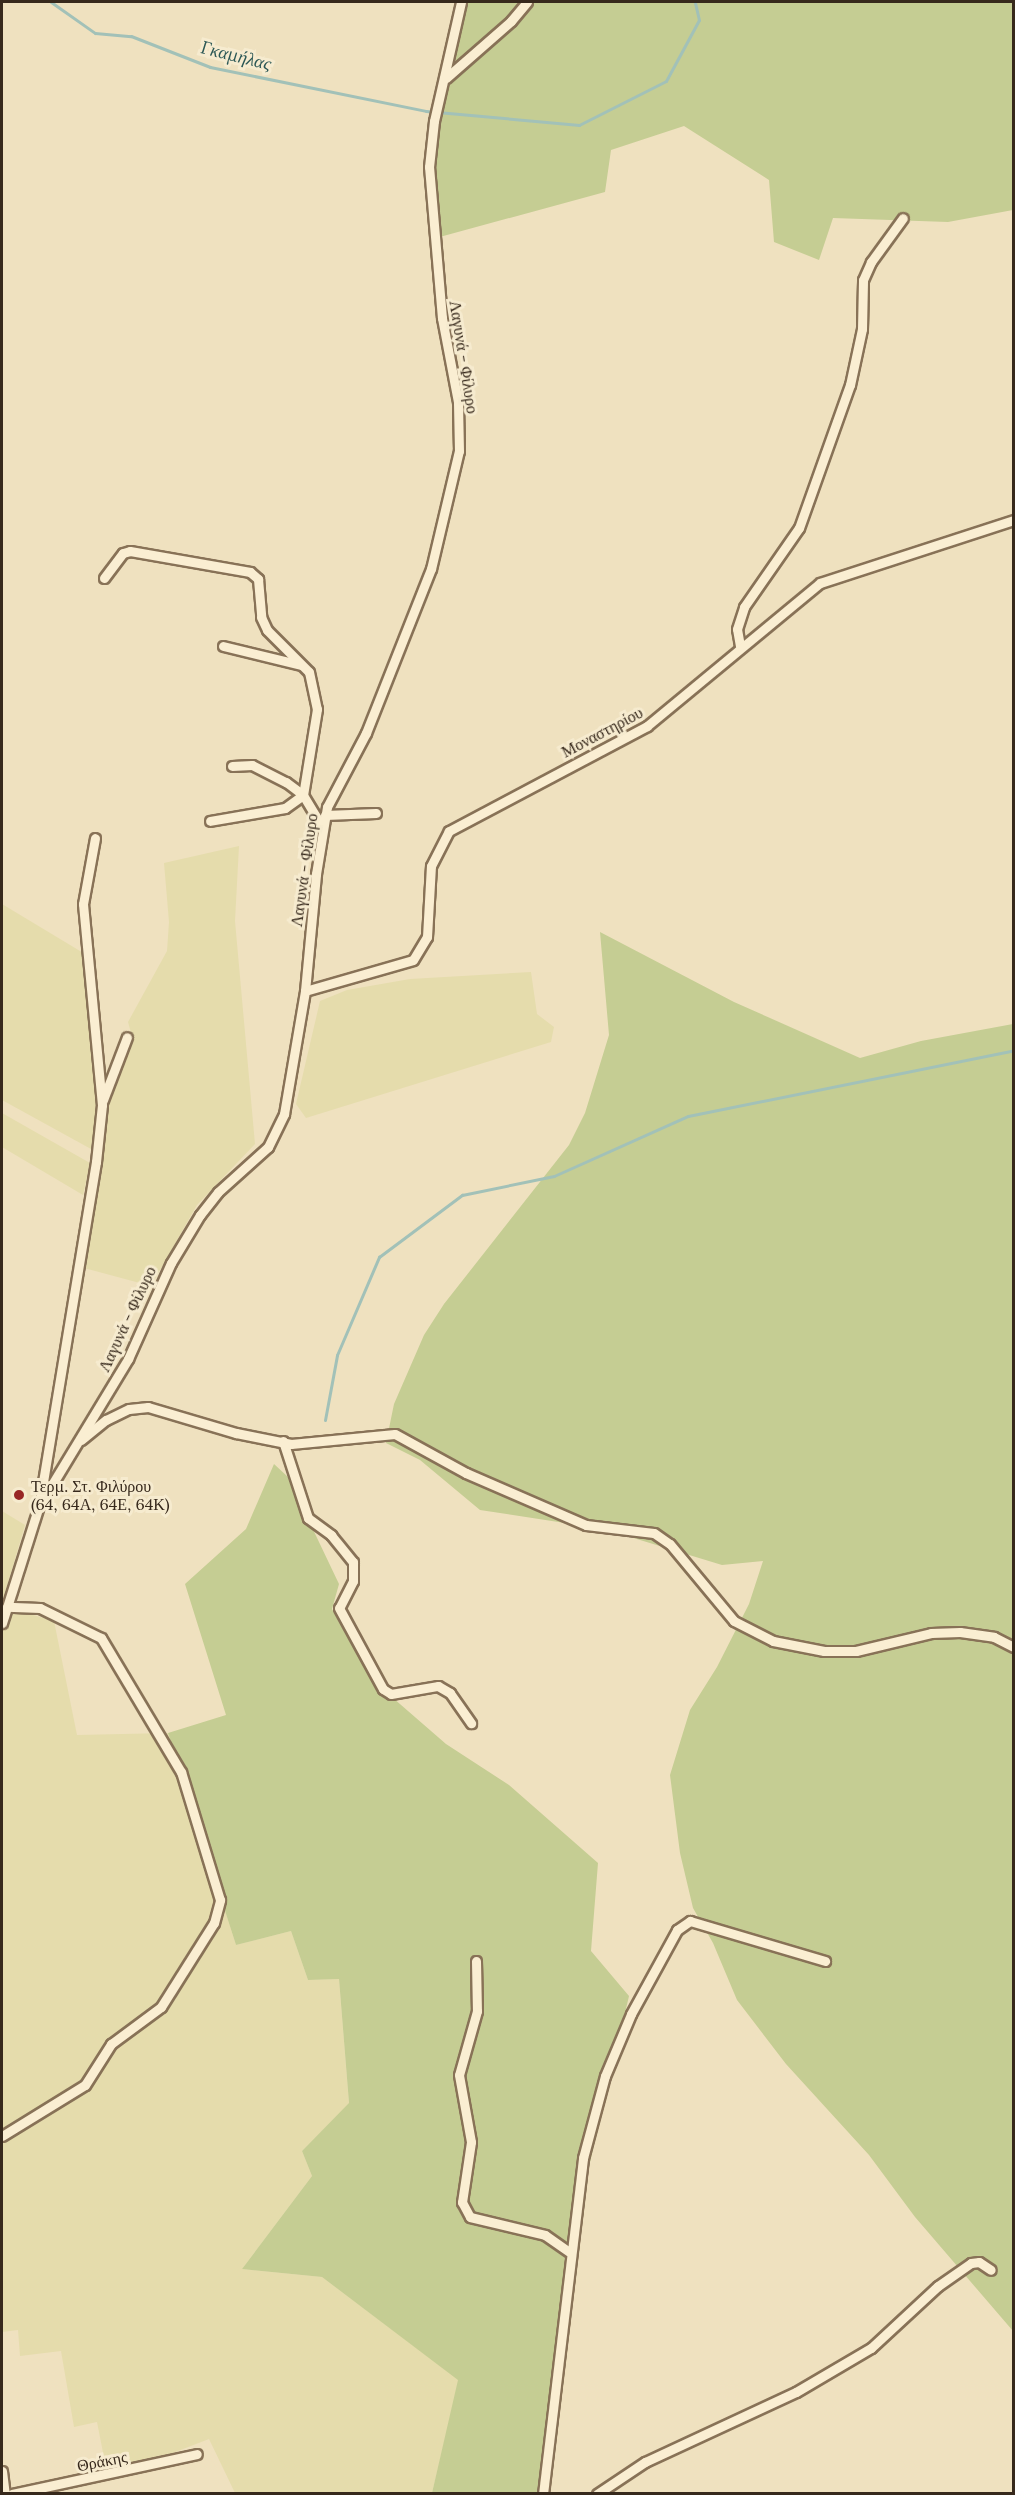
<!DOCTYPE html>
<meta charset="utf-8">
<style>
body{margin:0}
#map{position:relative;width:1015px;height:2495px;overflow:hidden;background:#efe1bf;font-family:Lora,serif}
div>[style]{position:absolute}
.farmland>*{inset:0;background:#e5dcac}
.green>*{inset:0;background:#c5cd93}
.stream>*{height:3px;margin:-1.5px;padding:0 1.5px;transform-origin:1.5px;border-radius:1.5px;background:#a2c1b8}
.roads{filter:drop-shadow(2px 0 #887257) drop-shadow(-2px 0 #887257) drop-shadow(0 2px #887257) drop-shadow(0 -2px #887257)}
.minor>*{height:9px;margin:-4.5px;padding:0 4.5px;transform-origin:4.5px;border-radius:4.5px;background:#faeed2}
.dots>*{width:16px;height:16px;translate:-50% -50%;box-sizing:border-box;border:3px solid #f6ebcf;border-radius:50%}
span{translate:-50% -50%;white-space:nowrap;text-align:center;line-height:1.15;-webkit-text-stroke:6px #f6ebcf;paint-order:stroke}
.street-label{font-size:16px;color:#37291c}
.poi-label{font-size:16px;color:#37291c}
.left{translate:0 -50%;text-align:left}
.water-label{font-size:18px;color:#2b5755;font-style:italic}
.frame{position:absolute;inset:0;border:3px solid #37291c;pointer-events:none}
</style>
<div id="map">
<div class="farmland">
<div style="clip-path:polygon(239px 846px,235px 921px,255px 1144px,197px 1205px,151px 1286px,84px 1268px,107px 1102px,133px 1040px,128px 1022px,167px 951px,169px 922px,164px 863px)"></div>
<div style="clip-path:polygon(2px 904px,85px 954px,98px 1101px,91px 1149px,2px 1100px)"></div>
<div style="clip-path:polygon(531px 972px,537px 1014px,554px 1027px,551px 1042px,306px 1118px,296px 1104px,320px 1001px,347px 990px,410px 979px)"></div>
<div style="clip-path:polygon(2px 1113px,90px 1163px,83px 1195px,2px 1147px)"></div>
<div style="clip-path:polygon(2px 1511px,25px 1525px,2px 1603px)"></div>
<div style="clip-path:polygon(2px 1606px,54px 1621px,77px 1735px,168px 1733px,236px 1945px,291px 1931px,308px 1980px,339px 1979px,349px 2104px,302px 2151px,312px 2176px,242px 2269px,322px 2277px,459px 2380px,432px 2493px,235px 2493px,209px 2439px,108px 2478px,97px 2422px,74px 2427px,61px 2351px,20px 2356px,18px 2330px,2px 2332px)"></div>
</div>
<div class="green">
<div style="clip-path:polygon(461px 2px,1013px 2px,1013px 210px,948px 222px,833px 218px,819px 260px,774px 242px,769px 180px,684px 126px,611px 150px,605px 192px,436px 238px,429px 167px)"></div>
<div style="clip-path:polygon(600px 932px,734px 1002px,860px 1058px,921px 1041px,1013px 1024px,1013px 2331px,915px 2217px,869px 2155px,786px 2064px,737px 2000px,713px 1943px,693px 1908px,680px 1853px,670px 1775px,690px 1710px,717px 1667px,749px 1604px,763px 1561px,722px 1565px,604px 1529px,480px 1510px,420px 1460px,386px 1443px,394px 1404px,424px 1335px,444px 1304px,569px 1145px,585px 1113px,609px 1035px)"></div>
<div style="clip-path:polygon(274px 1464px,288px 1477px,339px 1584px,332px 1609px,370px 1678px,446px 1744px,509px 1785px,598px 1863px,591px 1951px,629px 1996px,569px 2252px,543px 2493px,432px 2493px,458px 2380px,322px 2277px,242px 2269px,312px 2176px,302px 2151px,349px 2103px,339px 1979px,308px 1980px,291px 1931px,236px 1945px,168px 1733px,226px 1715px,185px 1584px,246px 1529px)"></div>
</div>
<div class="stream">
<div style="left:51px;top:2px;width:54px;rotate:35.2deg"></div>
<div style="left:95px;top:33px;width:36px;rotate:5deg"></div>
<div style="left:131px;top:36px;width:85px;rotate:21.4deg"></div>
<div style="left:210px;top:67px;width:220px;rotate:11.5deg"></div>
<div style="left:426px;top:111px;width:154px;rotate:5.2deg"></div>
<div style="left:579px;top:125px;width:97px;rotate:-26.8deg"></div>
<div style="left:666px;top:81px;width:69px;rotate:-61.6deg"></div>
<div style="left:699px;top:20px;width:18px;rotate:-103deg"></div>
<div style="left:325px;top:1420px;width:66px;rotate:-79.5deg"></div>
<div style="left:337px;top:1355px;width:107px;rotate:-66.8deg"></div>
<div style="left:379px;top:1257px;width:104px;rotate:-36.8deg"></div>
<div style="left:462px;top:1195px;width:94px;rotate:-11.7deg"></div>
<div style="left:554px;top:1176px;width:147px;rotate:-24.1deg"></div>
<div style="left:688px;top:1116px;width:333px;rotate:-11.4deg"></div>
</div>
<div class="roads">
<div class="minor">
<div style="left:446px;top:78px;width:86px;rotate:-41.2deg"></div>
<div style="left:511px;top:21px;width:25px;rotate:-50deg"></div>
<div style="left:104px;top:578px;width:31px;rotate:-53deg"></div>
<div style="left:123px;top:553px;width:7px;rotate:-16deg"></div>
<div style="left:130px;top:551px;width:122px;rotate:9.9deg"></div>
<div style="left:250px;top:572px;width:11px;rotate:41deg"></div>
<div style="left:258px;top:579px;width:38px;rotate:85deg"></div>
<div style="left:261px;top:617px;width:14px;rotate:65deg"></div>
<div style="left:267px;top:630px;width:59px;rotate:45deg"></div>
<div style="left:309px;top:672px;width:38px;rotate:78deg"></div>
<div style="left:317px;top:709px;width:87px;rotate:99.2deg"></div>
<div style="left:303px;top:795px;width:22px;rotate:144deg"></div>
<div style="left:285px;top:808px;width:76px;rotate:170.2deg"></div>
<div style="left:223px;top:646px;width:80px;rotate:13.7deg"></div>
<div style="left:740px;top:646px;width:17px;rotate:-100deg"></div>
<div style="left:737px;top:629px;width:23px;rotate:-72deg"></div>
<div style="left:744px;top:607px;width:96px;rotate:-55.2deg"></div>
<div style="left:799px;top:528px;width:152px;rotate:-70.4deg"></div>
<div style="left:850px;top:385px;width:57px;rotate:-77.9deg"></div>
<div style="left:862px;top:329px;width:49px;rotate:-88.8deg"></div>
<div style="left:863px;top:280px;width:20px;rotate:-66deg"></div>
<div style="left:871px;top:262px;width:54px;rotate:-54deg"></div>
<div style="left:232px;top:766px;width:20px;rotate:-3deg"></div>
<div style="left:252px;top:765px;width:38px;rotate:27deg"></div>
<div style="left:286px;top:782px;width:21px;rotate:37deg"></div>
<div style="left:303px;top:795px;width:39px;rotate:59deg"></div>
<div style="left:325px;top:815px;width:51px;rotate:-2.2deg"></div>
<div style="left:305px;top:991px;width:112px;rotate:-16deg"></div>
<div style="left:413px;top:960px;width:27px;rotate:-59deg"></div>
<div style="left:427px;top:937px;width:71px;rotate:-86.8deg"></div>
<div style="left:431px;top:866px;width:39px;rotate:-63deg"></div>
<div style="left:449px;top:831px;width:224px;rotate:-27.9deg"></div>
<div style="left:647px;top:726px;width:224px;rotate:-39.6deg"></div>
<div style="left:820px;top:583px;width:204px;rotate:-18deg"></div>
<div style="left:103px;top:1100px;width:67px;rotate:-69.1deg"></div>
<div style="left:81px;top:1440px;width:32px;rotate:-39deg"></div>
<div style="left:106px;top:1420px;width:25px;rotate:-26deg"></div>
<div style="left:129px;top:1409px;width:19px;rotate:-6deg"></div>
<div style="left:148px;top:1407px;width:92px;rotate:16.5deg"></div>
<div style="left:236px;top:1433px;width:56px;rotate:11.3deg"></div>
<div style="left:291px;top:1444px;width:104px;rotate:-5.5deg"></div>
<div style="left:395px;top:1434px;width:81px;rotate:28.8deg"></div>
<div style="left:466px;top:1473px;width:131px;rotate:23.4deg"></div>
<div style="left:586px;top:1525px;width:68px;rotate:6.7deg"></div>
<div style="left:654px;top:1533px;width:19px;rotate:35deg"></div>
<div style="left:670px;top:1544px;width:100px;rotate:50.3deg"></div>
<div style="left:734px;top:1621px;width:44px;rotate:27.1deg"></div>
<div style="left:773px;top:1641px;width:52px;rotate:11.1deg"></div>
<div style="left:824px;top:1651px;width:32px"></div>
<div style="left:856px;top:1651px;width:77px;rotate:-13.5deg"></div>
<div style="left:931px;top:1633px;width:29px;rotate:-2deg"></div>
<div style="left:960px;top:1632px;width:34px;rotate:8deg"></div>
<div style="left:994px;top:1637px;width:22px;rotate:27deg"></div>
<div style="left:283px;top:1441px;width:81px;rotate:72deg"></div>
<div style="left:308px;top:1518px;width:29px;rotate:36deg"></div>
<div style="left:331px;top:1535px;width:35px;rotate:51deg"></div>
<div style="left:353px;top:1562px;width:19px;rotate:90deg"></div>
<div style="left:353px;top:1581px;width:30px;rotate:117deg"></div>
<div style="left:339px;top:1608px;width:92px;rotate:61.5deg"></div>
<div style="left:383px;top:1689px;width:9px;rotate:32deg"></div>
<div style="left:391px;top:1694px;width:48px;rotate:-9.7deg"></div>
<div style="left:438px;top:1686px;width:14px;rotate:30deg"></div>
<div style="left:450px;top:1693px;width:37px;rotate:55deg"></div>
<div style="left:39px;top:1506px;width:172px;rotate:-58.8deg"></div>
<div style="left:128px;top:1359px;width:105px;rotate:-65.9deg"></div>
<div style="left:171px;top:1263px;width:56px;rotate:-58.9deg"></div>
<div style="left:200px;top:1215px;width:29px;rotate:-52deg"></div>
<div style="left:218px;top:1192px;width:67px;rotate:-42deg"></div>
<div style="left:268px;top:1147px;width:37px;rotate:-64deg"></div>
<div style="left:284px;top:1114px;width:125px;rotate:-80.3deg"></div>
<div style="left:305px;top:991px;width:118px;rotate:-84.6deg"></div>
<div style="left:316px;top:874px;width:68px;rotate:-80.7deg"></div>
<div style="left:327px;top:807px;width:84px;rotate:-62.2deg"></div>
<div style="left:366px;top:733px;width:176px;rotate:-68.4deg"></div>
<div style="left:431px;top:569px;width:121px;rotate:-76.7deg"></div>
<div style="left:459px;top:451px;width:49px;rotate:-91.2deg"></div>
<div style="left:458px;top:402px;width:86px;rotate:-100.8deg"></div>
<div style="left:442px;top:318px;width:152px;rotate:-94.9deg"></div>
<div style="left:429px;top:167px;width:46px;rotate:-83.8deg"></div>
<div style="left:434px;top:121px;width:122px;rotate:-77.2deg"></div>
<div style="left:2px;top:1623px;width:123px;rotate:-72.5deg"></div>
<div style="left:39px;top:1506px;width:349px;rotate:-80.6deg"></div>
<div style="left:96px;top:1162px;width:57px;rotate:-84deg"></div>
<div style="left:102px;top:1105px;width:202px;rotate:-95.4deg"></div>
<div style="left:83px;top:904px;width:67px;rotate:-79.7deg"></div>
<div style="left:476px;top:1961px;width:50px;rotate:88.9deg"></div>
<div style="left:477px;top:2011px;width:66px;rotate:105.7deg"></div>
<div style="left:459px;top:2075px;width:68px;rotate:79.8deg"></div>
<div style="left:471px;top:2142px;width:61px;rotate:98.5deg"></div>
<div style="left:462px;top:2202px;width:17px;rotate:62deg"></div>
<div style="left:470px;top:2217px;width:77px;rotate:13.5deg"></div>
<div style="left:545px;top:2235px;width:29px;rotate:35deg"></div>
<div style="left:2px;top:2136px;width:97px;rotate:-31.6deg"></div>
<div style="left:85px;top:2085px;width:49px;rotate:-57.6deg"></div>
<div style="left:111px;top:2044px;width:62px;rotate:-36.5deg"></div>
<div style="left:161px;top:2007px;width:99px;rotate:-57.8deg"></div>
<div style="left:214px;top:1923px;width:24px;rotate:-75deg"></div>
<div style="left:220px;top:1900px;width:134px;rotate:-106.9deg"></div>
<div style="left:181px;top:1772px;width:156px;rotate:-120.8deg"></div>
<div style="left:101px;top:1638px;width:68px;rotate:-153.8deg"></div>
<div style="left:40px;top:1608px;width:33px;rotate:-178deg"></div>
<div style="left:2px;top:2471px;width:23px;rotate:83deg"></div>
<div style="left:12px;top:2494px;width:189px;rotate:-12.2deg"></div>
<div style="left:543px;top:2494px;width:338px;rotate:-83.2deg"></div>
<div style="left:583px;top:2158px;width:85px;rotate:-75deg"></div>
<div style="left:605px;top:2076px;width:67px;rotate:-67.2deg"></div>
<div style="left:631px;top:2014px;width:96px;rotate:-61.3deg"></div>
<div style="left:677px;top:1930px;width:16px;rotate:-35deg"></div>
<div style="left:690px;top:1921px;width:141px;rotate:16.5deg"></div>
<div style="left:597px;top:2494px;width:58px;rotate:-33.7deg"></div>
<div style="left:645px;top:2462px;width:166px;rotate:-24.9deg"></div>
<div style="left:796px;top:2392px;width:87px;rotate:-30.4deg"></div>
<div style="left:871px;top:2348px;width:91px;rotate:-42.8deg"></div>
<div style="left:938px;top:2286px;width:40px;rotate:-34.9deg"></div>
<div style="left:971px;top:2263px;width:8px;rotate:-7deg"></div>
<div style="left:979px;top:2262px;width:14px;rotate:34deg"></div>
</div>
</div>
<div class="dots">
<div style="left:19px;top:1495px;background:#982625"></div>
</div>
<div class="street-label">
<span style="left:464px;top:357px;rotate:81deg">Λαγυνά - Φίλυρο</span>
<span style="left:602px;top:732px;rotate:-28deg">Μοναστηρίου</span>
<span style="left:304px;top:870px;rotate:-82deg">Λαγυνά - Φίλυρο</span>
<span style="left:127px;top:1319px;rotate:-65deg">Λαγυνά - Φίλυρο</span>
<span style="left:102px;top:2461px;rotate:-11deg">Θράκης</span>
</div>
<div class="poi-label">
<span class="left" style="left:31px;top:1495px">Τερμ. Στ. Φιλύρου<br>(64, 64Α, 64Ε, 64Κ)</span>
</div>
<div class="water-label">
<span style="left:236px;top:56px;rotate:14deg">Γκαμήλας</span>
</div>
<div class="frame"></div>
</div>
